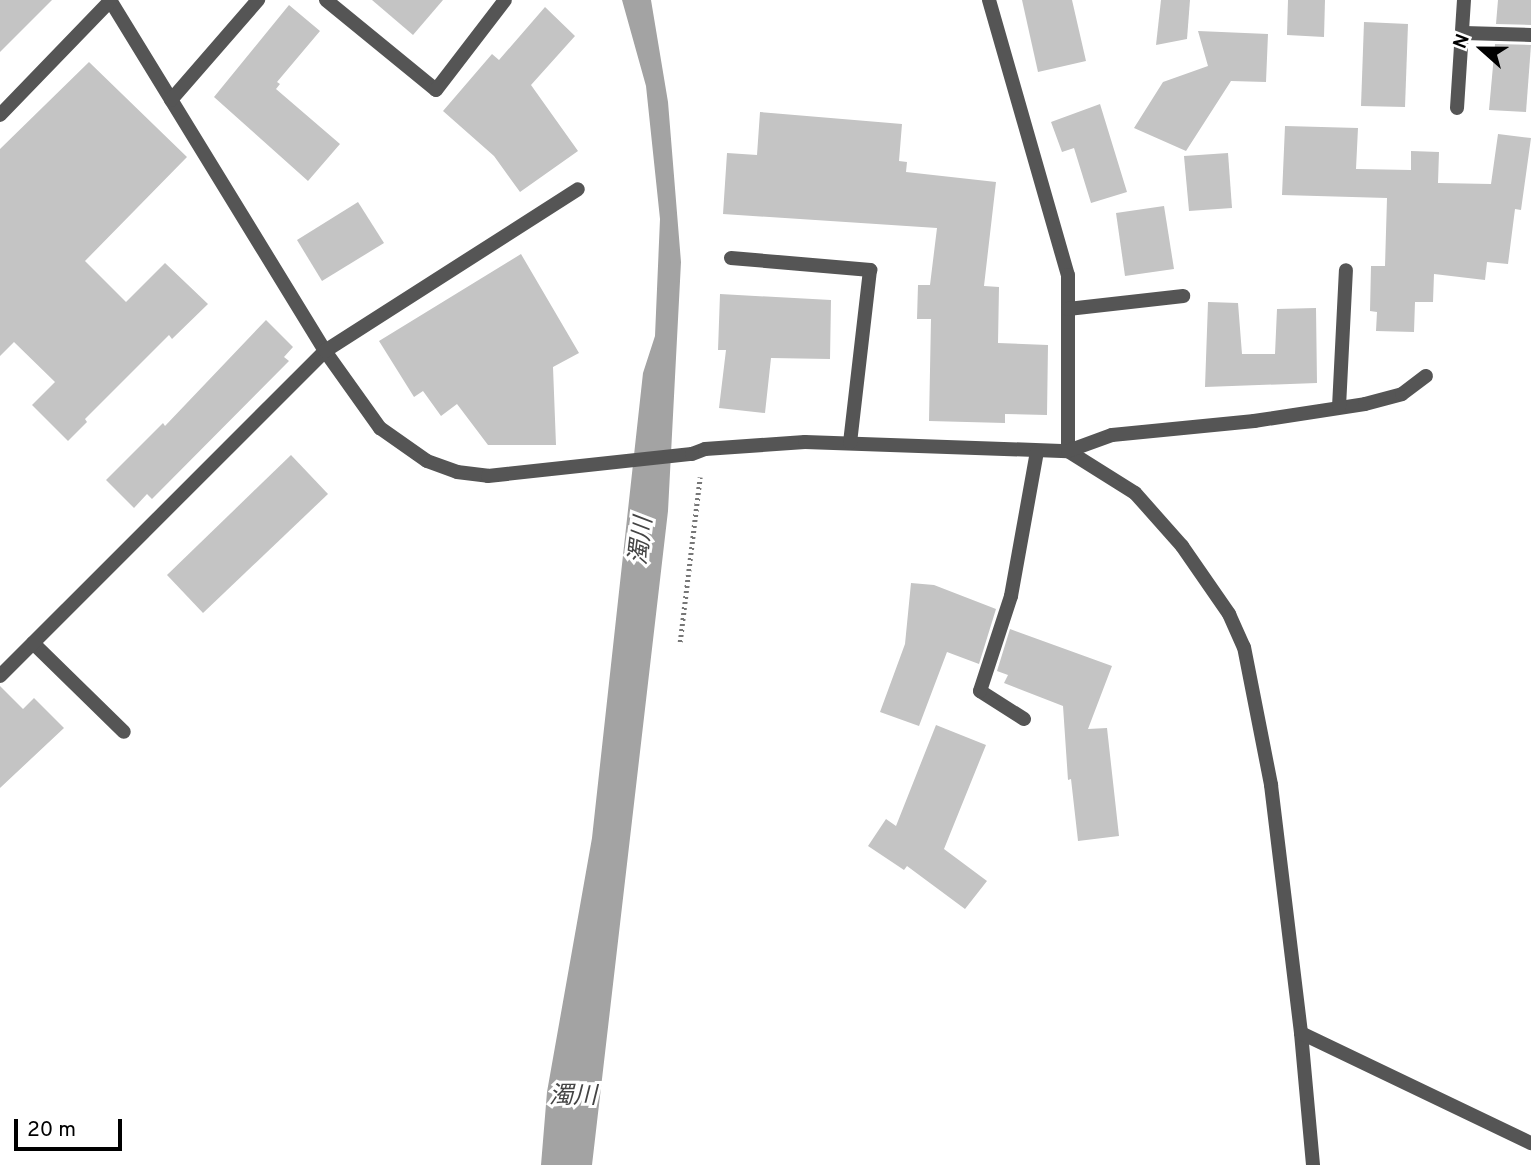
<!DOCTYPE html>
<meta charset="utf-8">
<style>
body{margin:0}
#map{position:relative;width:1531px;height:1165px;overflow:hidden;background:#fff;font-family:Overpass,"Noto Sans JP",sans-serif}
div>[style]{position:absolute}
.water>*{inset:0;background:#a3a3a3}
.building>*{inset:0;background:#c4c4c4}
.path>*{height:4.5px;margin-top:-2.25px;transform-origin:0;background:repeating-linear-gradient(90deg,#777 0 2px,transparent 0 5.5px)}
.lane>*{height:14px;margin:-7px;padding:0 7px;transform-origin:7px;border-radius:7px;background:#555}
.street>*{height:14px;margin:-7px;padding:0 7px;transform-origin:7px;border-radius:7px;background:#555}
span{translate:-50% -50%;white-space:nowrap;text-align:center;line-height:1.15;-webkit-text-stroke:6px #fff;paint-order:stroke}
.water-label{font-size:24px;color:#444;font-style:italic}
.north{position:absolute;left:1447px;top:14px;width:70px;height:70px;-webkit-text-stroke:5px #fff;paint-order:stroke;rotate:291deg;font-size:19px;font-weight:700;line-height:28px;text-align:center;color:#000}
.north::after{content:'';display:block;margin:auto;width:24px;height:32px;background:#000;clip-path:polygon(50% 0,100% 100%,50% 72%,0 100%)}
.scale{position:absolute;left:14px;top:1119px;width:108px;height:32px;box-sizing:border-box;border:4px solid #000;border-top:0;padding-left:9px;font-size:21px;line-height:24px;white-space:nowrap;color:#000;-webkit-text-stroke:5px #fff;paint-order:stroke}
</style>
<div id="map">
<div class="water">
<div style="clip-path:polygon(622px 0,651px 0,668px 102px,681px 262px,668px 511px,592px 1165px,541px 1165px,547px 1092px,592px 838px,643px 373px,655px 336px,660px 219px,646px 86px)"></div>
</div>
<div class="building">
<div style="clip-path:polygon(0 0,52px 0,0 52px)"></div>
<div style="clip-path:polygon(372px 0,443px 0,413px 35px)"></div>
<div style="clip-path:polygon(1022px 0,1072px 0,1086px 61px,1038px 72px)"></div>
<div style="clip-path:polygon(1161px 0,1190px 0,1187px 39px,1156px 45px)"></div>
<div style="clip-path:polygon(1288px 0,1325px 0,1324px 37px,1287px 35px)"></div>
<div style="clip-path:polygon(1498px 0,1531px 0,1531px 25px,1496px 24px)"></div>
<div style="clip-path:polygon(289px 5px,320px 31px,277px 82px,280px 84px,276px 89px,340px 144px,308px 181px,214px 97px)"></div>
<div style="clip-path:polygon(545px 7px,575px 36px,531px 85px,578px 151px,520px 192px,494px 156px,443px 111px,492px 54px,499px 60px)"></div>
<div style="clip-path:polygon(1364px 22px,1408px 24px,1405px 107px,1361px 106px)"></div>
<div style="clip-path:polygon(1198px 31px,1268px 34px,1266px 82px,1231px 81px,1186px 151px,1134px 128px,1163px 82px,1208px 66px)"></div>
<div style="clip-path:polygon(1495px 44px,1531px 45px,1526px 112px,1489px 110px)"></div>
<div style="clip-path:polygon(89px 62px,187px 157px,85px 261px,126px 302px,165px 263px,208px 304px,172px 339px,169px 335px,85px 419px,87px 422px,68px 441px,32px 405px,55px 382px,14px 342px,0 356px,0 149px)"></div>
<div style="clip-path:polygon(1100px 104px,1127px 192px,1091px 203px,1074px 148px,1062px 152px,1051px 122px)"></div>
<div style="clip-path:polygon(760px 112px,902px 124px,899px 161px,907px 162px,906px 172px,996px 182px,984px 286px,999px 287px,998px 343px,1048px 345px,1047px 415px,1005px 414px,1005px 423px,929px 421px,931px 319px,917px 319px,918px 285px,930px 285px,937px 228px,723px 214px,727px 153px,757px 155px)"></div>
<div style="clip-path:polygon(1285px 126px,1358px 128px,1356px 169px,1411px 170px,1411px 151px,1439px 152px,1438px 183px,1491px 184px,1498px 134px,1531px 138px,1521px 210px,1515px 209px,1508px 264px,1487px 262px,1485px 280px,1434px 274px,1433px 302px,1415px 302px,1414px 332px,1376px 331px,1377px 312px,1370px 311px,1371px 266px,1385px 266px,1387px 198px,1282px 195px)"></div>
<div style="clip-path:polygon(1228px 153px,1232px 208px,1189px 211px,1184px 156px)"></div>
<div style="clip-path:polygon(358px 202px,384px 243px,322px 281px,297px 240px)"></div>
<div style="clip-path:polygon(1164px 206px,1174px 269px,1125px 276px,1116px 213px)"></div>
<div style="clip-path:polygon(521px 254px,579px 353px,553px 367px,556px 445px,488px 445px,457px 404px,441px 416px,423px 391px,414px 397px,379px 341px)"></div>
<div style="clip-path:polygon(720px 294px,831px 300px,830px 359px,771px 358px,765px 413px,719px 408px,726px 350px,718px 350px)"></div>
<div style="clip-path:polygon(1208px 302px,1238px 303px,1242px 354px,1275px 354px,1277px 309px,1316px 308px,1317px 383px,1205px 387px)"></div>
<div style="clip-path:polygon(266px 320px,293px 347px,284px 357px,289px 361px,152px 499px,147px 494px,134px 508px,106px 480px,163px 423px,165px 426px)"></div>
<div style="clip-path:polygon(291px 455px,328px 494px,203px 613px,167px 575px)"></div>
<div style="clip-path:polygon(911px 583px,934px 585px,996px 609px,979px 664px,947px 652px,919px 726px,880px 712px,905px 644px)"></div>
<div style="clip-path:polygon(1010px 629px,1112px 666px,1088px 729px,1107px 728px,1119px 836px,1078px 841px,1071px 779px,1068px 780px,1063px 706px,1004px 683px,1008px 675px,997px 671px)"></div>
<div style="clip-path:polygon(0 686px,23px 709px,34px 698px,64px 728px,0 788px)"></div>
<div style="clip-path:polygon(936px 725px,986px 745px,944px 849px,987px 881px,965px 909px,907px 866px,904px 870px,868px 846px,886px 819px,896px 826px)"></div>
</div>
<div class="path">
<div style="left:680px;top:642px;width:166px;rotate:-83.1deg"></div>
</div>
<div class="lane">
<div style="left:33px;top:643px;width:127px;rotate:44.4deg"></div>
</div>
<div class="street">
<div style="left:110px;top:0;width:412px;rotate:58.5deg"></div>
<div style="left:325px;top:351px;width:95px;rotate:54.5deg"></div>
<div style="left:380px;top:428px;width:57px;rotate:35.1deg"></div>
<div style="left:427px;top:461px;width:32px;rotate:20deg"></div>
<div style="left:457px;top:472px;width:31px;rotate:7deg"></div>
<div style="left:488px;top:476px;width:205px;rotate:-6.2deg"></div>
<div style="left:692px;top:454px;width:14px;rotate:-21deg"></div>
<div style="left:705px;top:449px;width:100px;rotate:-4deg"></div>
<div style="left:805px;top:442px;width:263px;rotate:2deg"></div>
<div style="left:1068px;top:451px;width:79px;rotate:32.1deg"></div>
<div style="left:1135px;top:493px;width:71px;rotate:48.4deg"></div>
<div style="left:1182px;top:546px;width:83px;rotate:55.3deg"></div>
<div style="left:1229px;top:614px;width:36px;rotate:66deg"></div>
<div style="left:1244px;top:647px;width:141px;rotate:78.9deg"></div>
<div style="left:1271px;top:785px;width:250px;rotate:83.1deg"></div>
<div style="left:1301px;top:1033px;width:133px;rotate:84.8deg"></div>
<div style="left:326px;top:0;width:142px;rotate:39.3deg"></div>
<div style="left:436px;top:90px;width:113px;rotate:-52.5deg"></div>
<div style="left:989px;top:0;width:286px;rotate:74deg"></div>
<div style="left:1068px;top:275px;width:176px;rotate:90deg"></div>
<div style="left:1068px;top:451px;width:47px;rotate:-20deg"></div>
<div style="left:1112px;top:435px;width:143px;rotate:-5.6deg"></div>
<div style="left:1254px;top:421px;width:112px;rotate:-8.7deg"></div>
<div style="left:1365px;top:404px;width:38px;rotate:-15deg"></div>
<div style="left:1402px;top:394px;width:30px;rotate:-37deg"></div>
<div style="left:1464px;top:33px;width:67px;rotate:1.7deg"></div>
<div style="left:171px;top:100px;width:133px;rotate:-49deg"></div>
<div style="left:1457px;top:108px;width:108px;rotate:-86.3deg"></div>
<div style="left:0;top:115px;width:158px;rotate:-46deg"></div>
<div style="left:731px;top:258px;width:140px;rotate:4.9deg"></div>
<div style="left:870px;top:270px;width:174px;rotate:96.6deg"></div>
<div style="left:1068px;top:309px;width:116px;rotate:-6.4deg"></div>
<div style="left:1339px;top:407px;width:137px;rotate:-87.1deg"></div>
<div style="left:0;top:676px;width:460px;rotate:-45deg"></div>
<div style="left:325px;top:351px;width:300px;rotate:-32.6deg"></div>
<div style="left:1024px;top:719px;width:52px;rotate:-147.5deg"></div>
<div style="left:980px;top:691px;width:100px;rotate:-71.9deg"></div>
<div style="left:1011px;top:596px;width:147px;rotate:-79.8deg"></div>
<div style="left:1301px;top:1033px;width:255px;rotate:25.6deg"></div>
</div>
<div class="water-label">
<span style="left:643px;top:541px;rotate:-83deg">濁川</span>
<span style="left:573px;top:1098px">濁川</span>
</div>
<div class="north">N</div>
<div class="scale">20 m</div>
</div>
